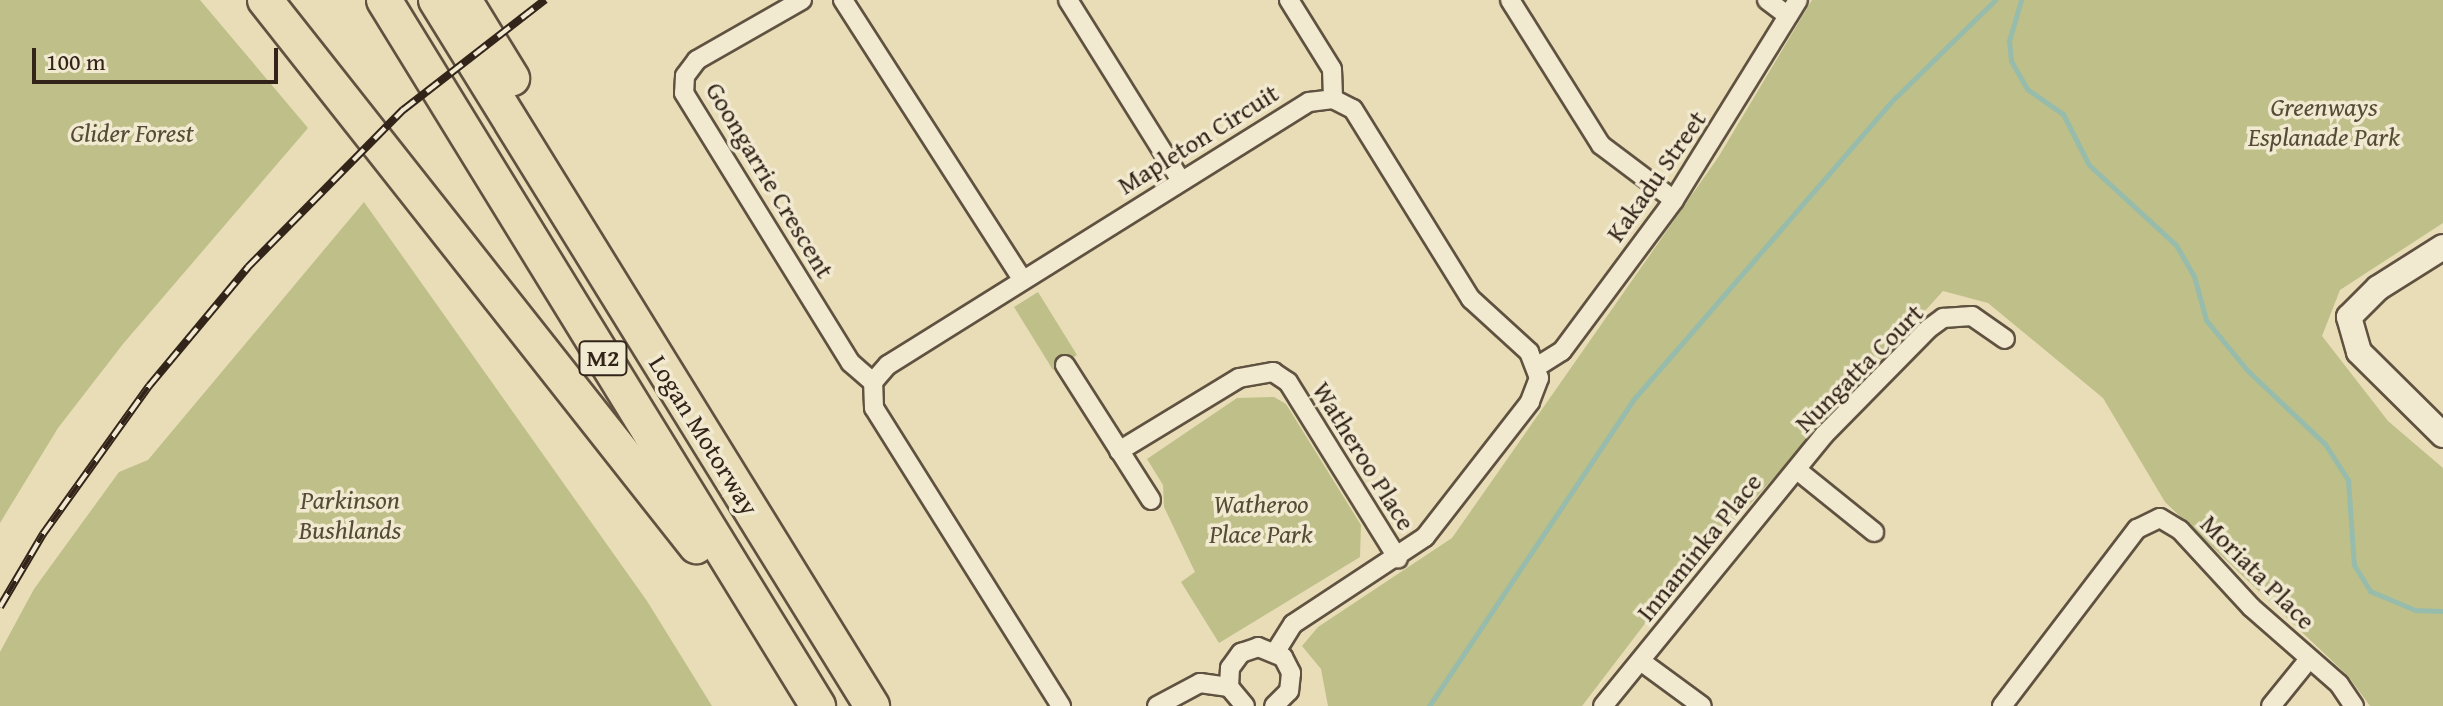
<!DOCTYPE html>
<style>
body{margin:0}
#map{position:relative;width:2443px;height:706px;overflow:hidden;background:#e9ddb7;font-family:"Gentium Book Plus",serif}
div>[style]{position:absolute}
.green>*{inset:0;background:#bebf89}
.stream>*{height:5px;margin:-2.5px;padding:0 2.5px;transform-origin:2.5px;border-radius:2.5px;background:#98bcab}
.roads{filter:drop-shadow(2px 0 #605241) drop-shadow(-2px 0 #605241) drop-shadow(0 2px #605241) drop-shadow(0 -2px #605241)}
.minor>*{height:18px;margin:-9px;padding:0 9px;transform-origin:9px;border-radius:9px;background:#f1e9d0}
.tertiary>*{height:24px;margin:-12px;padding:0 12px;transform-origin:12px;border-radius:12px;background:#f1e9d0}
.motorway>*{height:34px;margin:-17px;padding:0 17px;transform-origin:17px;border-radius:17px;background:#e9ddb7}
.rail>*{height:8px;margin-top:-4px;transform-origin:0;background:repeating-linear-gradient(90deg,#f1e9d0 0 15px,#33241a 0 30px);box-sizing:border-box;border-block:2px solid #33241a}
span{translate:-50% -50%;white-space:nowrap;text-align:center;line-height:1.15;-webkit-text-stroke:7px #f1e9d0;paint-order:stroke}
.shield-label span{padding:2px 6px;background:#f1e9d0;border:2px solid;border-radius:6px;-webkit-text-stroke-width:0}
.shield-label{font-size:24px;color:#33241a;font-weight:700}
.park-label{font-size:26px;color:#564b36;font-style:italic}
.street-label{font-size:26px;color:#33241a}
.scale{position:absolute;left:32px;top:48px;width:246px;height:36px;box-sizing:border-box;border:4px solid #33241a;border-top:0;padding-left:10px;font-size:24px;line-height:28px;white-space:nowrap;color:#33241a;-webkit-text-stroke:6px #f1e9d0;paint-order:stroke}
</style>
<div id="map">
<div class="green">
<div style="clip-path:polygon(0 0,200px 0,308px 128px,123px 344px,58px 428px,0 523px)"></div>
<div style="clip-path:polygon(1812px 0,2443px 0,2443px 223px,2340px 290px,2322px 336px,2388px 421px,2443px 468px,2443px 706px,2370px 706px,2348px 676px,2165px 502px,2103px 398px,1988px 303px,1943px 291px,1663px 600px,1582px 706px,1328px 706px,1321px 669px,1302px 646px,1318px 627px,1452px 538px,1719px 156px)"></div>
<div style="clip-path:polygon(364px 202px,647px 601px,712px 706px,0 706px,0 652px,34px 589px,119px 472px,148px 460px)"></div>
<div style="clip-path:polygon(1038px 292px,1077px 355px,1053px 370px,1014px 307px)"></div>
<div style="clip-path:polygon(1274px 397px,1286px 404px,1361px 525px,1360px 557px,1219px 643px,1181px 582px,1195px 572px,1164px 507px,1163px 485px,1147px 459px,1237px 398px)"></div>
</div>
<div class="stream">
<div style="left:2021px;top:0;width:43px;rotate:106.3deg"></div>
<div style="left:2009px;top:41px;width:20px;rotate:84deg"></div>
<div style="left:2011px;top:61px;width:32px;rotate:60deg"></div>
<div style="left:2027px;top:89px;width:44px;rotate:34.8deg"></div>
<div style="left:2063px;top:114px;width:57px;rotate:63deg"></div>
<div style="left:2089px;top:165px;width:118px;rotate:42.6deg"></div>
<div style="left:2176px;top:245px;width:36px;rotate:60deg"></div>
<div style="left:2194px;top:276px;width:46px;rotate:74.7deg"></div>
<div style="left:2206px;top:320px;width:65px;rotate:50.6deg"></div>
<div style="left:2247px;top:370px;width:108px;rotate:43.5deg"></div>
<div style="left:2325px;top:444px;width:43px;rotate:57.4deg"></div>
<div style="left:2348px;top:480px;width:85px;rotate:86deg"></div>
<div style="left:2354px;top:565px;width:31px;rotate:58deg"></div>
<div style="left:2370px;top:591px;width:49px;rotate:22.9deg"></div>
<div style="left:2415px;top:610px;width:28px;rotate:2deg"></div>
<div style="left:1429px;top:706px;width:368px;rotate:-56.3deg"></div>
<div style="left:1633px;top:400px;width:400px;rotate:-49.1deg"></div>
<div style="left:1895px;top:98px;width:140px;rotate:-44.4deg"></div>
</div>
<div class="roads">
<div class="minor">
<div style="left:802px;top:0;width:121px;rotate:150.3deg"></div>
<div style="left:697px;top:60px;width:20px;rotate:127deg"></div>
<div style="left:685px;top:76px;width:17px;rotate:93deg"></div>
<div style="left:684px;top:93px;width:317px;rotate:58.3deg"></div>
<div style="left:851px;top:363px;width:29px;rotate:41deg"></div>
<div style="left:843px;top:0;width:331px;rotate:57.3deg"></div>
<div style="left:1068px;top:0;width:213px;rotate:58deg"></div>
<div style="left:1289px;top:0;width:81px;rotate:58.1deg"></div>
<div style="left:1332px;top:69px;width:30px;rotate:88deg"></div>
<div style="left:1510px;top:0;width:171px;rotate:57.9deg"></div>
<div style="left:1601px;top:145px;width:91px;rotate:37deg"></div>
<div style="left:1767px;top:0;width:26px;rotate:37deg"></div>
<div style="left:1065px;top:365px;width:160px;rotate:57.5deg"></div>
<div style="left:1538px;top:366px;width:28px;rotate:-32deg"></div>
<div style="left:1562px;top:351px;width:188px;rotate:-53.4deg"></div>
<div style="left:1674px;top:200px;width:235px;rotate:-58.2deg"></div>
<div style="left:1119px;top:451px;width:140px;rotate:-31.3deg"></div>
<div style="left:1239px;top:378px;width:35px;rotate:-10deg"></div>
<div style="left:1273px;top:372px;width:18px;rotate:34deg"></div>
<div style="left:1288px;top:382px;width:208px;rotate:58.1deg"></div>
<div style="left:1797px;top:470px;width:99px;rotate:38.8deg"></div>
<div style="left:1642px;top:662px;width:74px;rotate:36.3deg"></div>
<div style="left:1061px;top:706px;width:352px;rotate:-122.1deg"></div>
<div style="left:874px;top:408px;width:26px;rotate:-92deg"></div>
<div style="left:873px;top:382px;width:23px;rotate:-49deg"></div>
<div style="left:888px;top:365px;width:496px;rotate:-32deg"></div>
<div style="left:1309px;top:102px;width:24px;rotate:-7deg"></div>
<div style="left:1333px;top:99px;width:22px;rotate:27deg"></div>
<div style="left:1353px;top:109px;width:224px;rotate:58.2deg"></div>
<div style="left:1471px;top:299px;width:79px;rotate:42.4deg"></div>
<div style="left:1529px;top:352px;width:28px;rotate:69deg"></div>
<div style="left:1539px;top:378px;width:26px;rotate:111deg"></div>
<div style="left:1530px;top:402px;width:171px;rotate:127.9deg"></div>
<div style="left:1425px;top:537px;width:158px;rotate:146.6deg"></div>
<div style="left:1293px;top:624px;width:32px;rotate:122deg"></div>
<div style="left:1157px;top:706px;width:49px;rotate:-28.1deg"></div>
<div style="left:1200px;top:683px;width:29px;rotate:8deg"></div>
<div style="left:1245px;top:706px;width:25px;rotate:-130deg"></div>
<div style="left:1229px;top:687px;width:19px;rotate:-87deg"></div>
<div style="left:1230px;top:668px;width:19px;rotate:-54deg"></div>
<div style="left:1241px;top:653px;width:18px;rotate:-19deg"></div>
<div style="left:1258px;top:647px;width:27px;rotate:22deg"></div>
<div style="left:1283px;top:657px;width:18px;rotate:63deg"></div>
<div style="left:1291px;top:673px;width:18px;rotate:96deg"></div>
<div style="left:1289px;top:691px;width:21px;rotate:135deg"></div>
<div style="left:1603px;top:706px;width:350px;rotate:-50.8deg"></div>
<div style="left:1824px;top:435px;width:148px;rotate:-45.5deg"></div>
<div style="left:1928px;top:329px;width:19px;rotate:-36deg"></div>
<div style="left:1943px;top:318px;width:29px;rotate:-4deg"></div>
<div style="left:1972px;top:316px;width:40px;rotate:34.9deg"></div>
<div style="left:2002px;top:706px;width:223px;rotate:-52.7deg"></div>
<div style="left:2137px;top:529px;width:25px;rotate:-26deg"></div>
<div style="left:2160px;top:518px;width:23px;rotate:31deg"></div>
<div style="left:2180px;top:530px;width:105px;rotate:47.3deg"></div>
<div style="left:2251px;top:607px;width:117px;rotate:41.2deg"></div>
<div style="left:2339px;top:684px;width:27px;rotate:56deg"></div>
<div style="left:2271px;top:706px;width:60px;rotate:-51deg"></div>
</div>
<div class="tertiary">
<div style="left:2443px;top:247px;width:77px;rotate:147.8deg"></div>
<div style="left:2378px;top:288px;width:41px;rotate:135deg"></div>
<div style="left:2349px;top:317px;width:36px;rotate:74deg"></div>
<div style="left:2359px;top:352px;width:118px;rotate:44.7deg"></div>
</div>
<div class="motorway">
<div style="left:265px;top:0;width:696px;rotate:51.71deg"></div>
<div style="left:384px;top:0;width:829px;rotate:58.42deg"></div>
<div style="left:436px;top:0;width:830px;rotate:58.3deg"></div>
<div style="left:464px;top:0;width:92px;rotate:58.4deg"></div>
</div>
</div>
<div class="rail">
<div style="left:0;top:607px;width:85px;rotate:-59.5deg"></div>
<div style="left:43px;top:534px;width:182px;rotate:-54.4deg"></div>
<div style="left:149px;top:386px;width:155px;rotate:-50.2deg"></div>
<div style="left:248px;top:267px;width:221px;rotate:-45.4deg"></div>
<div style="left:403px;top:110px;width:180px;rotate:-37.8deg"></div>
</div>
<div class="shield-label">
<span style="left:603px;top:358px">M2</span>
</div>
<div class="park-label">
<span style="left:2324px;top:122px">Greenways<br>Esplanade Park</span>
<span style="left:132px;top:133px">Glider Forest</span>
<span style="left:350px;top:515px">Parkinson<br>Bushlands</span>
<span style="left:1261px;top:519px">Watheroo<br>Place Park</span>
</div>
<div class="street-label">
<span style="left:1198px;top:139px;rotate:-32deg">Mapleton Circuit</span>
<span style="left:1656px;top:176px;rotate:-55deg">Kakadu Street</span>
<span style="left:770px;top:180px;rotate:59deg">Goongarrie Crescent</span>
<span style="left:1859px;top:368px;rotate:-45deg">Nungatta Court</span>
<span style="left:704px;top:435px;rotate:58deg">Logan Motorway</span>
<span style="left:1364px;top:456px;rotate:58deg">Watheroo Place</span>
<span style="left:1699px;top:547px;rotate:-51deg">Innaminka Place</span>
<span style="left:2258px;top:572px;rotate:45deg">Moriata Place</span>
</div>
<div class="scale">100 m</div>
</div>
